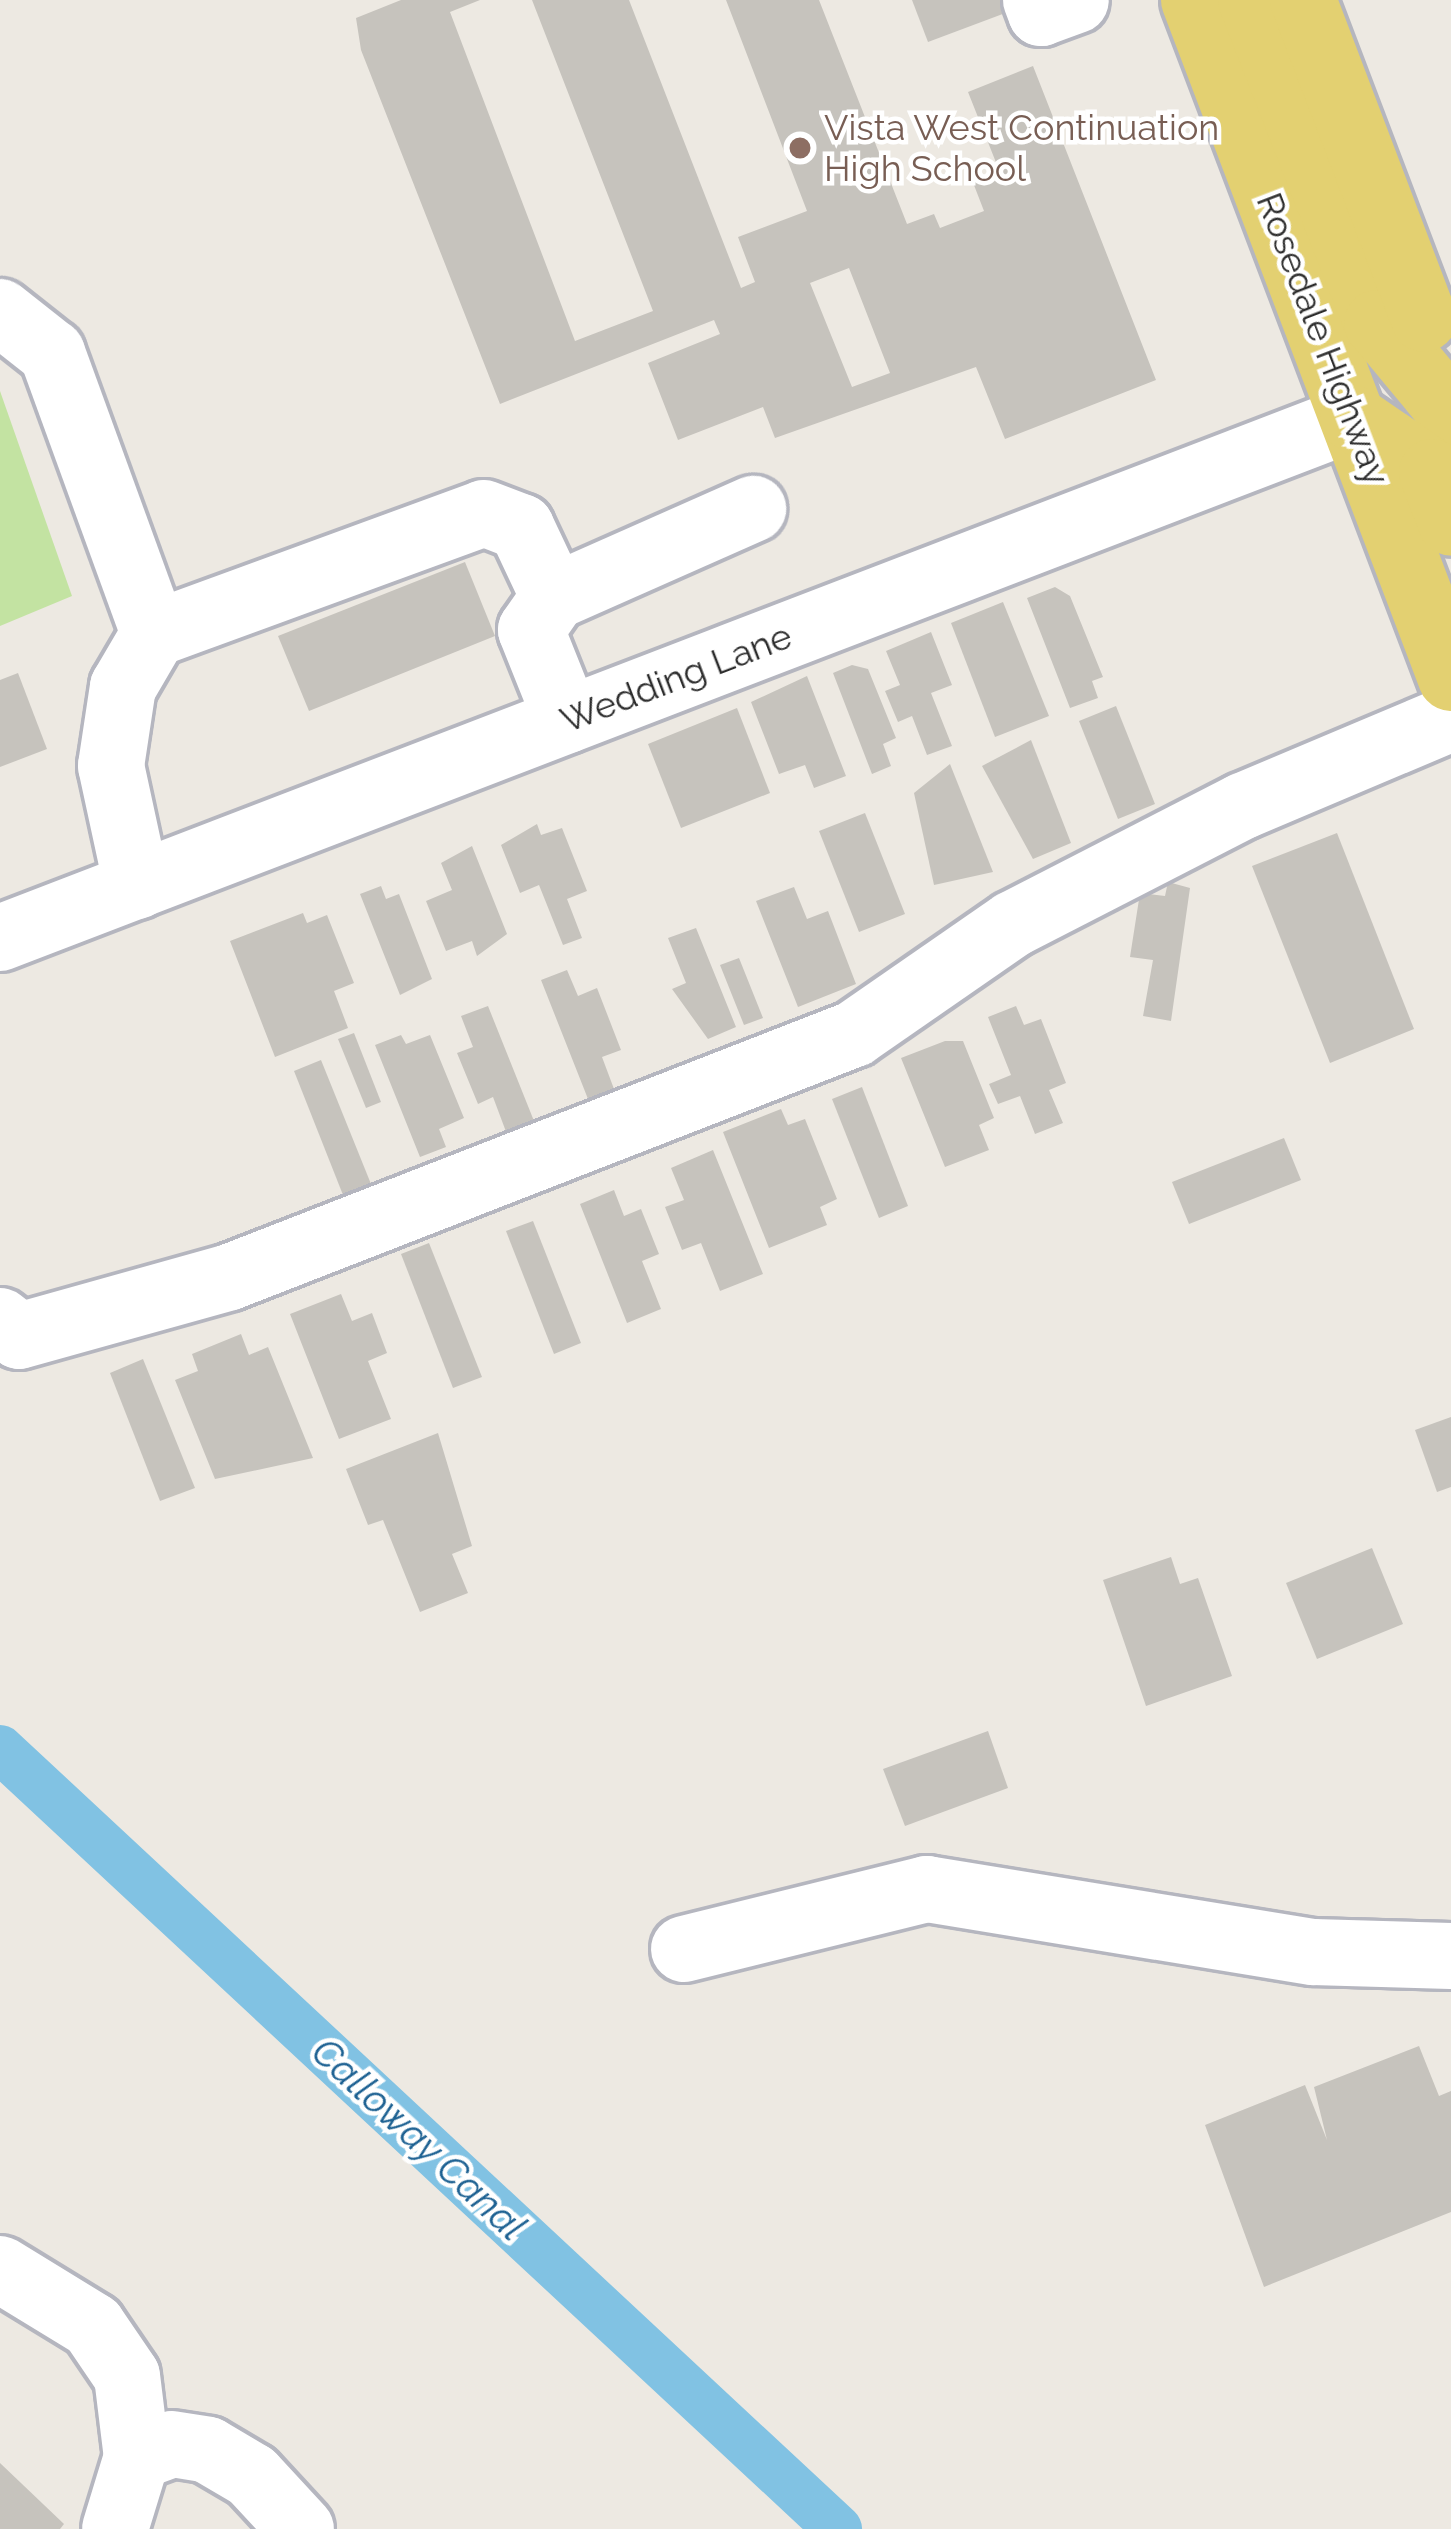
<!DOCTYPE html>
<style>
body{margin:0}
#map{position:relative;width:1451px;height:2529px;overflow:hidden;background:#ede9e2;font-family:Raleway,sans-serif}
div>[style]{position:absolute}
.pitch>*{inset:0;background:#c3e3a2}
.canal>*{height:48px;margin:-24px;padding:0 24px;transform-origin:24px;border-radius:24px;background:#81c2e3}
.building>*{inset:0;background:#c6c3bd}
.roads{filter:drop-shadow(3px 0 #b5b6bf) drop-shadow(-3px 0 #b5b6bf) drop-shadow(0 3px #b5b6bf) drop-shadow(0 -3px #b5b6bf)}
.minor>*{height:66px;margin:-33px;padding:0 33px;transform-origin:33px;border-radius:33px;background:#fff}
.major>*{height:66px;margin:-33px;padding:0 33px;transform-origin:33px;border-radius:33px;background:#e3d071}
.dots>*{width:33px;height:33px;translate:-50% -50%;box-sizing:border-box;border:6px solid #fff;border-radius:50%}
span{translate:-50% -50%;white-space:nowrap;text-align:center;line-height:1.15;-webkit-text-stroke:9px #fff;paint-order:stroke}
.education-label{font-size:36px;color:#785e54}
.left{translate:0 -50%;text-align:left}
.street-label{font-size:36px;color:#2d2d2d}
.water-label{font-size:39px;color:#1d6192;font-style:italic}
</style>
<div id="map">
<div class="pitch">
<div style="clip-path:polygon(0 391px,72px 596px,0 626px)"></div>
</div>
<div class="canal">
<div style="left:0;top:1749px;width:1145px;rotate:42.95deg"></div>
</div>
<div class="building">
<div style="clip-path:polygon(evenodd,401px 0,480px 0,450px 12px,575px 341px,653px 311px,532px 0,629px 0,741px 288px,755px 282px,738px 237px,807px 211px,726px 0,819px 0,907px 224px,934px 214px,940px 228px,984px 211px,972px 180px,999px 170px,968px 92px,1033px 66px,1156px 380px,1005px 439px,976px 367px,775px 438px,763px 407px,678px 440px,648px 363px,720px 334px,714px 320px,500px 404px,361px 50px,356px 18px,401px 0,849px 268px,890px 373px,852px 387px,810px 283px,849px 268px)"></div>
<div style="clip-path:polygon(912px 0,1003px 0,1008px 12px,928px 42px)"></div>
<div style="clip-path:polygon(465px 562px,495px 636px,309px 711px,278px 636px)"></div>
<div style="clip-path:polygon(1055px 587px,1070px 596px,1103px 677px,1092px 681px,1098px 698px,1070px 708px,1027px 598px)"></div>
<div style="clip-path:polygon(1003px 602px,1049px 716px,995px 737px,951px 623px)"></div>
<div style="clip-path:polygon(931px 632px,952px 685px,931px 693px,952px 746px,927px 755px,912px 716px,898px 722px,885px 691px,900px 685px,886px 651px)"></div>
<div style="clip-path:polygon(852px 665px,868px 669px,896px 738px,883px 744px,891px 766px,872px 774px,833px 673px)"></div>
<div style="clip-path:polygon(18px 673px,47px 749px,0 767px,0 680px)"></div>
<div style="clip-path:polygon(807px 676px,846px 776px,814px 788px,805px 765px,779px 774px,751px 702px)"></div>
<div style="clip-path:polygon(1116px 706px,1155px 804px,1118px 819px,1079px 721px)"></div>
<div style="clip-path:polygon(737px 708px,770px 793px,681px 828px,648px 744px)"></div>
<div style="clip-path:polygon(1031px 740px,1071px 843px,1033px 859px,982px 766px)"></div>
<div style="clip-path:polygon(950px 764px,993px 872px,934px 885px,914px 793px)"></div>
<div style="clip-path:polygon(865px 813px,905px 914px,859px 932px,819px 831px)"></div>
<div style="clip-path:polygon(537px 824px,541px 835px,562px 828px,587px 891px,567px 899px,582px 938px,563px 945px,539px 885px,520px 893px,501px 845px)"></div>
<div style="clip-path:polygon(1337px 833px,1414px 1029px,1330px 1063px,1252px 866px)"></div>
<div style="clip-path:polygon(472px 846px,507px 934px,477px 956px,472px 941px,446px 951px,426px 901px,452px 890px,441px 863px)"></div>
<div style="clip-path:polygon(1168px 882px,1190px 888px,1171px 1021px,1143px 1016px,1153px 960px,1130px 957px,1140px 893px,1165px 896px)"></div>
<div style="clip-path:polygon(381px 886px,386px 899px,399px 894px,432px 979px,400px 995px,360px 894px)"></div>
<div style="clip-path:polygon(794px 887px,807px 919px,828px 911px,856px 984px,798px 1007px,756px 901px)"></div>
<div style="clip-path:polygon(303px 913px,307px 923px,327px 915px,354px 983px,334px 991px,348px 1028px,275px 1057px,230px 941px)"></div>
<div style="clip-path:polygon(696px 928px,736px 1027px,708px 1039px,672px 989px,686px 983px,668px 938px)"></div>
<div style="clip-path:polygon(739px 958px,763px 1018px,744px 1025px,720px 965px)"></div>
<div style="clip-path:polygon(567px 970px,578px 996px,597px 988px,621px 1050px,602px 1057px,614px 1089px,588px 1099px,541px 980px)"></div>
<div style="clip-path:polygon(488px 1006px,536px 1126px,508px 1137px,493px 1097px,478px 1104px,457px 1053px,473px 1047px,461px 1016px)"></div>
<div style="clip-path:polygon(1016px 1006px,1024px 1025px,1041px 1019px,1066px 1083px,1049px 1090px,1063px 1123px,1035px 1134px,1020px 1096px,998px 1104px,989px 1084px,1011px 1075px,988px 1017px)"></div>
<div style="clip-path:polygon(354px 1033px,381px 1102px,366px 1108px,338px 1039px)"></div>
<div style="clip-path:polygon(401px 1035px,406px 1044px,430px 1035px,464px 1118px,439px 1129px,446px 1147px,420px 1157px,375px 1045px)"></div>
<div style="clip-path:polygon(945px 1041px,963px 1041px,994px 1118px,979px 1125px,989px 1150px,945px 1167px,901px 1058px)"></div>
<div style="clip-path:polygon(321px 1060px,371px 1184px,343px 1195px,294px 1071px)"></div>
<div style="clip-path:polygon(862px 1087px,908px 1206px,879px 1218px,832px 1099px)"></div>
<div style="clip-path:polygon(781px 1109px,788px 1125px,805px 1119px,837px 1199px,820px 1207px,827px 1225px,769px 1248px,723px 1132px)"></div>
<div style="clip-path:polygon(1284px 1138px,1301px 1180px,1189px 1224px,1172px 1182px)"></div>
<div style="clip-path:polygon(713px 1150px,763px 1274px,720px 1291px,701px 1243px,682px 1250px,665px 1207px,684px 1200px,671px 1168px)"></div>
<div style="clip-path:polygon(614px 1190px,624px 1216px,641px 1209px,659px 1254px,642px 1261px,661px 1309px,627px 1323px,580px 1204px)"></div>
<div style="clip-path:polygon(533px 1221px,581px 1343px,554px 1354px,506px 1231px)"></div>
<div style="clip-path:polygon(429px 1243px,482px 1377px,453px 1388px,401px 1254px)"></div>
<div style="clip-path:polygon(341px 1294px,352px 1321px,372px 1313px,387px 1353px,368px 1361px,391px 1419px,339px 1439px,290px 1314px)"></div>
<div style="clip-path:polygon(241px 1334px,249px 1355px,268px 1347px,313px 1458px,215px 1479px,175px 1380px,198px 1371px,192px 1354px)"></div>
<div style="clip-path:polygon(143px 1359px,195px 1488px,160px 1501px,110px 1373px)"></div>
<div style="clip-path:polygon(1451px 1417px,1451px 1487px,1437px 1492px,1415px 1430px)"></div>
<div style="clip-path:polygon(438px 1433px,472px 1546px,452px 1554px,468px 1593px,420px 1612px,383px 1520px,368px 1525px,346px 1469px)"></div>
<div style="clip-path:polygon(1372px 1548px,1403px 1624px,1317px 1659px,1286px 1583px)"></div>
<div style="clip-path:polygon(1171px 1557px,1180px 1584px,1198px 1578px,1232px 1676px,1146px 1706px,1103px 1580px)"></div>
<div style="clip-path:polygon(988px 1731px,1008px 1788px,905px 1826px,883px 1769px)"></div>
<div style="clip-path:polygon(1419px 2046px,1439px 2096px,1451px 2091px,1451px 2212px,1264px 2287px,1205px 2125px,1305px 2085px,1327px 2140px,1314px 2087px)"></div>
<div style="clip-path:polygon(0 2463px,64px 2524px,60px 2529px,0 2529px)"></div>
</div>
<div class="roads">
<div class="minor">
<div style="left:1036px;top:0;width:14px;rotate:69deg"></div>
<div style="left:1041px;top:13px;width:37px;rotate:-20deg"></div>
<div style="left:0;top:312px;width:66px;rotate:38.3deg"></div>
<div style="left:52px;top:353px;width:299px;rotate:70deg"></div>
<div style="left:567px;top:720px;width:97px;rotate:-111.8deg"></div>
<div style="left:531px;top:630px;width:40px;rotate:-55.1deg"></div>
<div style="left:554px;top:597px;width:218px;rotate:-23.9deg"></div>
<div style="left:137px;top:886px;width:123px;rotate:-102.2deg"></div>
<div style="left:111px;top:766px;width:80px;rotate:-81.4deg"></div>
<div style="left:123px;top:687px;width:61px;rotate:-59.7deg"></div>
<div style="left:154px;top:634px;width:351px;rotate:-20.1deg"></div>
<div style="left:484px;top:513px;width:40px;rotate:21deg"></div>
<div style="left:521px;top:527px;width:77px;rotate:64.8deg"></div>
<div style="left:0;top:938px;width:1449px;rotate:-21.02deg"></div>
<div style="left:0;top:1321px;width:24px;rotate:38deg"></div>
<div style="left:19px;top:1336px;width:219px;rotate:-15.6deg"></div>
<div style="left:230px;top:1277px;width:670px;rotate:-21.28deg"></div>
<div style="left:854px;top:1034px;width:193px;rotate:-34.7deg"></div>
<div style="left:1013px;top:924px;width:259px;rotate:-27.2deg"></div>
<div style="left:1243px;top:806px;width:226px;rotate:-22.9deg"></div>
<div style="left:684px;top:1949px;width:250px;rotate:-13.9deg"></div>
<div style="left:927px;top:1889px;width:391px;rotate:9.3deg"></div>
<div style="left:1313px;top:1952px;width:138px;rotate:1.7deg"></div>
<div style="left:0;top:2269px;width:109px;rotate:31.5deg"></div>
<div style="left:93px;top:2326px;width:60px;rotate:55.8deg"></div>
<div style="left:127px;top:2376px;width:82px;rotate:83deg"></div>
<div style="left:137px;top:2457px;width:75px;rotate:107deg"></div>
<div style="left:137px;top:2457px;width:37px;rotate:-20deg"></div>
<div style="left:172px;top:2444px;width:36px;rotate:9deg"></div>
<div style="left:208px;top:2450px;width:51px;rotate:30.6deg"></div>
<div style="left:252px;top:2476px;width:72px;rotate:47.2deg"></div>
</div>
<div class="major">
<div style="left:1194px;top:0;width:725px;rotate:69.24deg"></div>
<div style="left:1251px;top:0;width:347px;rotate:68.7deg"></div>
<div style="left:1377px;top:323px;width:116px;rotate:50.3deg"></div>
<div style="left:1303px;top:0;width:341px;rotate:69.2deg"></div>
<div style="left:1353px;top:418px;width:96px;rotate:34.4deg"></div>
<div style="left:1432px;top:472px;width:54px;rotate:69.6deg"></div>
</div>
</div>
<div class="dots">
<div style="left:800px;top:148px;background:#8d6e63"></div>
</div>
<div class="education-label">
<span class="left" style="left:824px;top:148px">Vista West Continuation<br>High School</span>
</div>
<div class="street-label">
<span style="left:1323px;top:339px;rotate:69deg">Rosedale Highway</span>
<span style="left:676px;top:678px;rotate:-21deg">Wedding Lane</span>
</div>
<div class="water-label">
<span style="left:419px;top:2139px;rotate:43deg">Calloway Canal</span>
</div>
</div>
